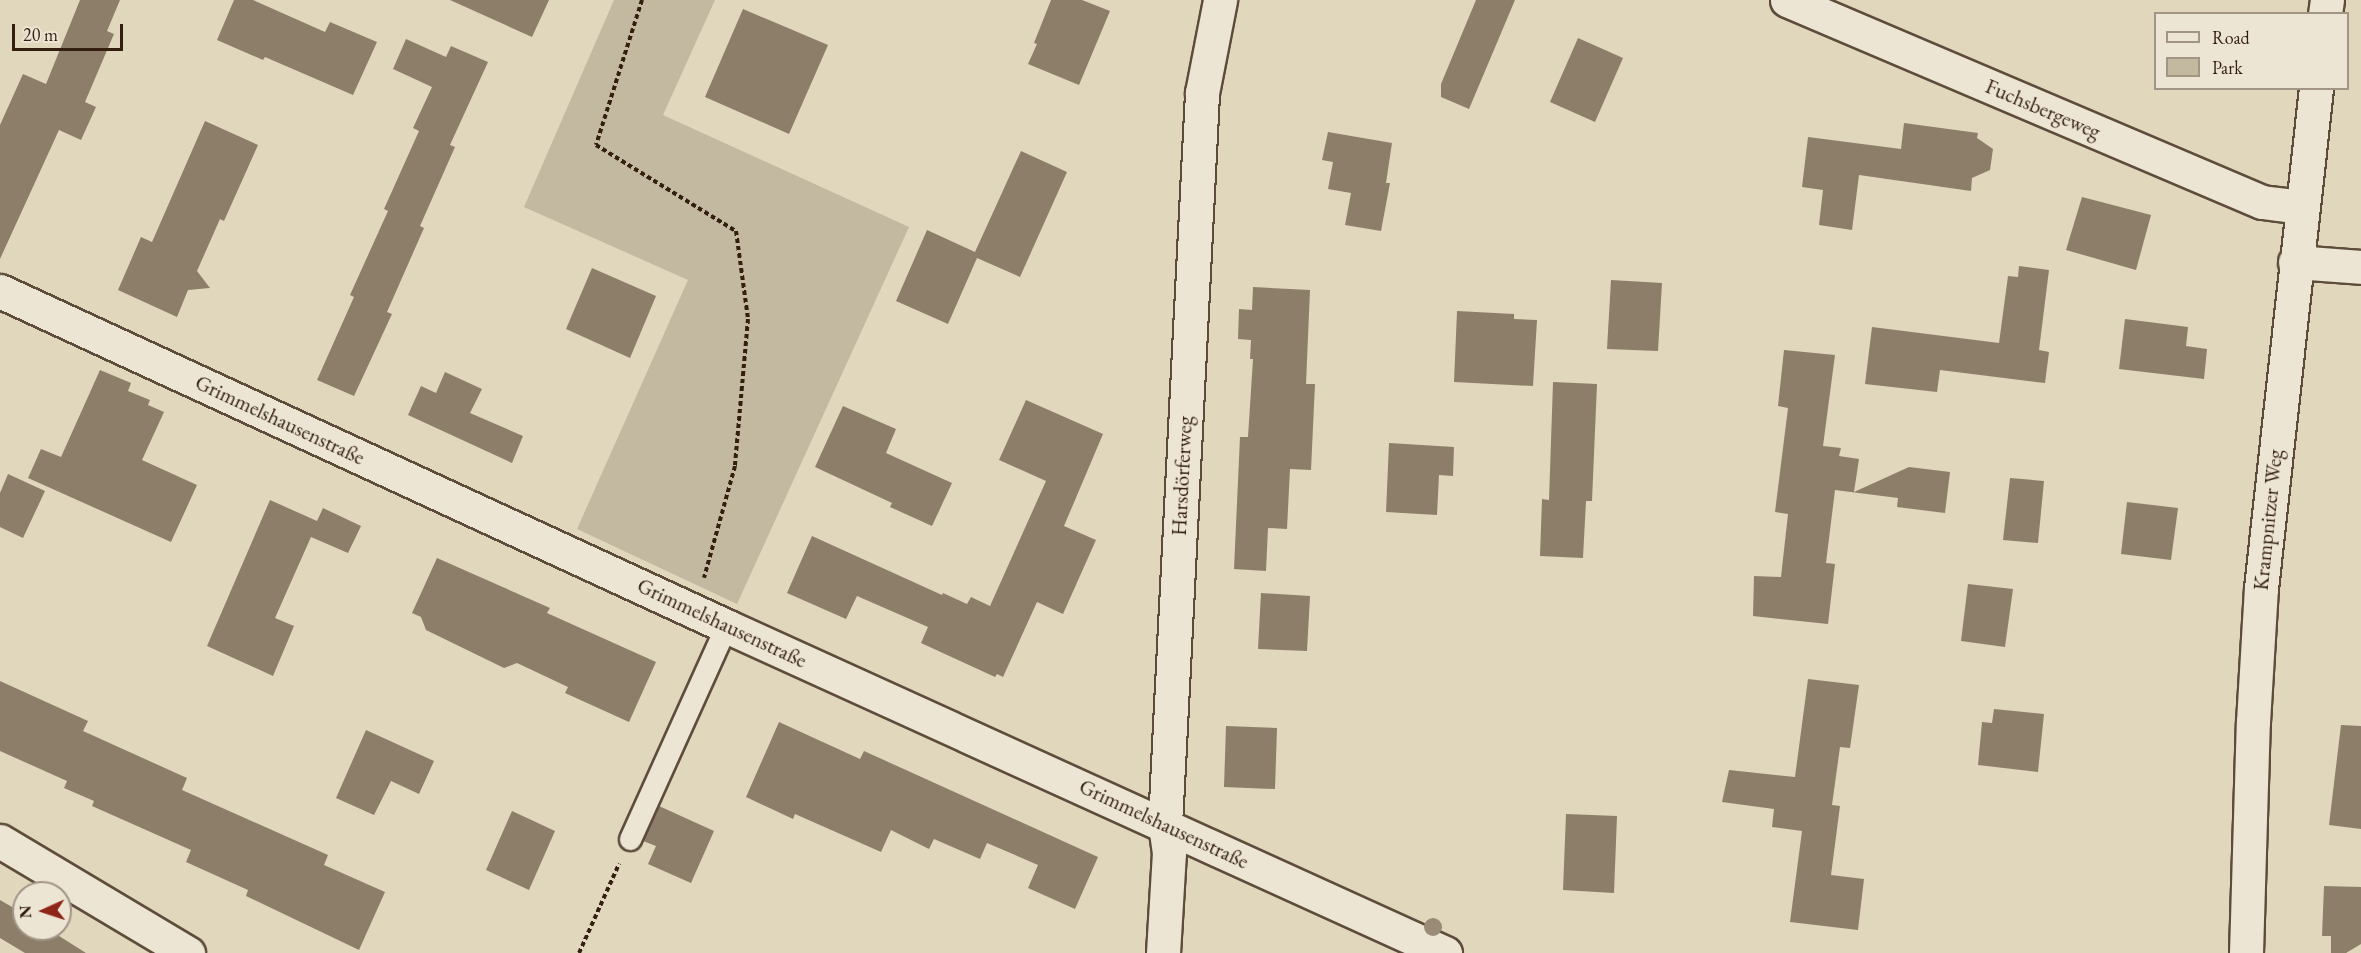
<!DOCTYPE html>
<meta charset="utf-8">
<style>
body{margin:0}
#map{position:relative;width:2361px;height:953px;overflow:hidden;background:#e1d7bd;font-family:"EB Garamond",serif}
div>[style]{position:absolute}
.green>*{inset:0;background:#c3b8a0}
.building>*{inset:0;background:#8d7e6a}
.path>*{height:4px;margin-top:-2px;transform-origin:0;background:repeating-linear-gradient(90deg,#331e10 0 4.5px,transparent 0 7.5px)}
.roads{filter:drop-shadow(2px 0 #5e4c3b) drop-shadow(-2px 0 #5e4c3b) drop-shadow(0 2px #5e4c3b) drop-shadow(0 -2px #5e4c3b)}
.service>*{height:21px;margin:-10.5px;padding:0 10.5px;transform-origin:10.5px;border-radius:10.5px;background:#ece5d4}
.minor>*{height:33px;margin:-16.5px;padding:0 16.5px;transform-origin:16.5px;border-radius:16.5px;background:#ece5d4}
.trees>*{width:18px;height:18px;margin:-9px;border-radius:50%;background:#998b76}
span{translate:-50% -50%;white-space:nowrap;text-align:center;line-height:1.15;-webkit-text-stroke:5px #ece5d4;paint-order:stroke}
.street-label{font-size:21px;color:#331e10}
.legend{position:absolute;left:2154px;top:12px;width:195px;height:78px;box-sizing:border-box;background:#ece5d4;border:2px solid #a29586;margin:0;padding:8px 10px;list-style:none;font-size:18px;color:#331e10}
.legend li{display:flex;align-items:center;gap:12px;height:30px}
.legend b{width:30px;border:2px solid #a29586}
.north{position:absolute;left:12px;top:881px;width:60px;height:60px;box-sizing:border-box;background:#ece5d4;border:2px solid #a29586;border-radius:50%;rotate:267deg;font-size:16px;font-weight:700;line-height:24px;text-align:center;color:#331e10}
.north::after{content:'';display:block;margin:auto;width:21px;height:27px;background:#8f2418;clip-path:polygon(50% 0,100% 100%,50% 72%,0 100%)}
.scale{position:absolute;left:12px;top:24px;width:111px;height:27px;box-sizing:border-box;border:3px solid #331e10;border-top:0;padding-left:8px;font-size:18px;line-height:21px;white-space:nowrap;color:#331e10;-webkit-text-stroke:4px #ece5d4;paint-order:stroke}
</style>
<div id="map">
<div class="green">
<div style="clip-path:polygon(614px 0,715px 0,663px 115px,909px 227px,737px 604px,577px 529px,688px 280px,524px 207px)"></div>
</div>
<div class="building">
<div style="clip-path:polygon(80px 0,120px 0,107px 31px,114px 34px,85px 102px,96px 107px,81px 140px,59px 130px,0 259px,0 125px,23px 74px,46px 84px)"></div>
<div style="clip-path:polygon(234px 0,253px 0,325px 32px,330px 22px,377px 42px,353px 95px,265px 57px,263px 60px,217px 40px)"></div>
<div style="clip-path:polygon(450px 0,549px 0,532px 37px)"></div>
<div style="clip-path:polygon(1051px 0,1082px 0,1110px 11px,1079px 85px,1028px 64px,1037px 44px,1034px 43px)"></div>
<div style="clip-path:polygon(1476px 0,1515px 0,1469px 109px,1441px 97px,1441px 84px)"></div>
<div style="clip-path:polygon(743px 9px,828px 45px,789px 134px,705px 97px)"></div>
<div style="clip-path:polygon(1578px 38px,1623px 58px,1595px 122px,1550px 102px)"></div>
<div style="clip-path:polygon(406px 39px,446px 57px,451px 46px,488px 62px,450px 145px,455px 147px,420px 226px,424px 228px,387px 312px,392px 314px,354px 396px,317px 380px,354px 297px,350px 295px,388px 211px,384px 209px,419px 131px,413px 128px,432px 87px,393px 69px)"></div>
<div style="clip-path:polygon(205px 121px,258px 145px,224px 221px,220px 219px,197px 271px,210px 288px,188px 290px,177px 317px,118px 290px,141px 237px,152px 242px)"></div>
<div style="clip-path:polygon(1904px 123px,1978px 133px,1977px 138px,1993px 149px,1990px 170px,1972px 178px,1971px 191px,1859px 175px,1852px 230px,1819px 225px,1823px 190px,1802px 187px,1808px 137px,1901px 149px)"></div>
<div style="clip-path:polygon(1328px 132px,1392px 143px,1386px 183px,1390px 183px,1381px 231px,1345px 225px,1351px 193px,1328px 189px,1333px 162px,1322px 160px)"></div>
<div style="clip-path:polygon(1021px 151px,1067px 172px,1020px 277px,977px 258px,948px 324px,896px 301px,927px 230px,975px 252px)"></div>
<div style="clip-path:polygon(2082px 197px,2151px 215px,2136px 270px,2066px 250px)"></div>
<div style="clip-path:polygon(2019px 266px,2049px 270px,2039px 350px,2049px 352px,2045px 383px,1940px 370px,1937px 392px,1865px 384px,1872px 327px,1999px 343px,2008px 276px,2018px 277px)"></div>
<div style="clip-path:polygon(592px 268px,656px 296px,630px 358px,566px 329px)"></div>
<div style="clip-path:polygon(1611px 280px,1662px 283px,1658px 351px,1607px 349px)"></div>
<div style="clip-path:polygon(1253px 287px,1310px 290px,1306px 384px,1315px 384px,1311px 470px,1290px 469px,1287px 529px,1268px 528px,1266px 571px,1234px 569px,1240px 437px,1248px 437px,1253px 359px,1250px 359px,1251px 340px,1238px 339px,1239px 309px,1252px 310px)"></div>
<div style="clip-path:polygon(1457px 311px,1514px 314px,1514px 319px,1537px 320px,1533px 386px,1454px 382px)"></div>
<div style="clip-path:polygon(2125px 319px,2188px 327px,2186px 346px,2207px 349px,2204px 379px,2119px 369px)"></div>
<div style="clip-path:polygon(1784px 350px,1835px 355px,1823px 446px,1841px 448px,1839px 456px,1859px 459px,1854px 492px,1909px 467px,1950px 472px,1945px 513px,1897px 507px,1898px 498px,1835px 490px,1826px 563px,1835px 564px,1828px 624px,1753px 616px,1754px 576px,1781px 577px,1788px 514px,1775px 512px,1788px 408px,1778px 406px)"></div>
<div style="clip-path:polygon(100px 370px,131px 383px,128px 391px,150px 400px,148px 405px,164px 412px,142px 460px,197px 485px,171px 542px,28px 478px,41px 449px,61px 457px)"></div>
<div style="clip-path:polygon(445px 372px,482px 389px,470px 413px,523px 436px,512px 463px,408px 415px,421px 386px,436px 393px)"></div>
<div style="clip-path:polygon(1553px 382px,1597px 384px,1592px 501px,1586px 501px,1583px 558px,1540px 556px,1542px 499px,1549px 500px)"></div>
<div style="clip-path:polygon(1026px 400px,1103px 434px,1064px 526px,1096px 540px,1063px 614px,1037px 602px,1003px 677px,997px 674px,995px 677px,921px 643px,928px 627px,857px 596px,846px 619px,787px 593px,812px 536px,942px 595px,943px 593px,967px 604px,971px 597px,990px 606px,1046px 481px,999px 460px)"></div>
<div style="clip-path:polygon(843px 406px,896px 429px,886px 453px,952px 483px,932px 526px,890px 507px,892px 503px,815px 467px)"></div>
<div style="clip-path:polygon(1389px 443px,1454px 447px,1453px 476px,1439px 475px,1437px 515px,1386px 512px)"></div>
<div style="clip-path:polygon(8px 474px,45px 491px,23px 538px,0 527px,0 493px)"></div>
<div style="clip-path:polygon(2010px 478px,2044px 481px,2038px 543px,2003px 540px)"></div>
<div style="clip-path:polygon(270px 500px,317px 521px,323px 508px,361px 526px,348px 553px,311px 537px,275px 618px,294px 626px,273px 676px,207px 646px)"></div>
<div style="clip-path:polygon(2127px 502px,2178px 508px,2171px 560px,2121px 554px)"></div>
<div style="clip-path:polygon(437px 558px,550px 608px,547px 613px,656px 662px,629px 722px,565px 693px,568px 687px,517px 663px,504px 668px,426px 630px,421px 617px,412px 613px)"></div>
<div style="clip-path:polygon(1968px 584px,2013px 589px,2005px 647px,1961px 641px)"></div>
<div style="clip-path:polygon(1261px 593px,1310px 596px,1307px 651px,1258px 649px)"></div>
<div style="clip-path:polygon(1808px 679px,1859px 685px,1850px 748px,1840px 747px,1832px 805px,1840px 806px,1831px 875px,1864px 879px,1858px 930px,1790px 922px,1802px 831px,1772px 827px,1774px 809px,1722px 802px,1729px 770px,1795px 777px)"></div>
<div style="clip-path:polygon(0 681px,88px 721px,83px 731px,187px 778px,182px 790px,328px 855px,324px 865px,385px 892px,359px 950px,246px 896px,248px 890px,186px 862px,191px 850px,92px 806px,94px 801px,64px 788px,67px 781px,0 751px)"></div>
<div style="clip-path:polygon(1994px 709px,2044px 714px,2038px 772px,1978px 765px,1982px 722px,1992px 723px)"></div>
<div style="clip-path:polygon(779px 722px,860px 759px,864px 751px,1098px 857px,1075px 909px,1028px 888px,1038px 865px,987px 843px,980px 859px,934px 839px,929px 849px,891px 830px,881px 852px,795px 814px,793px 819px,746px 797px)"></div>
<div style="clip-path:polygon(2341px 725px,2361px 726px,2361px 829px,2329px 825px)"></div>
<div style="clip-path:polygon(1226px 726px,1277px 728px,1275px 789px,1224px 787px)"></div>
<div style="clip-path:polygon(366px 730px,434px 761px,419px 794px,391px 781px,374px 815px,336px 798px)"></div>
<div style="clip-path:polygon(659px 806px,714px 831px,691px 883px,648px 864px,656px 846px,643px 841px)"></div>
<div style="clip-path:polygon(512px 811px,555px 831px,529px 890px,486px 870px)"></div>
<div style="clip-path:polygon(1566px 814px,1617px 816px,1614px 893px,1563px 890px)"></div>
<div style="clip-path:polygon(2324px 886px,2361px 887px,2361px 944px,2346px 953px,2331px 953px,2331px 936px,2322px 936px)"></div>
<div style="clip-path:polygon(0 900px,24px 914px,24px 929px,48px 929px,86px 953px,25px 953px,0 938px)"></div>
</div>
<div class="path">
<div style="left:642px;top:0;width:152px;rotate:107.6deg"></div>
<div style="left:596px;top:145px;width:164px;rotate:31.6deg"></div>
<div style="left:736px;top:231px;width:89px;rotate:82.2deg"></div>
<div style="left:748px;top:319px;width:148px;rotate:95.1deg"></div>
<div style="left:735px;top:466px;width:116px;rotate:105.5deg"></div>
<div style="left:579px;top:953px;width:98px;rotate:-65.8deg"></div>
</div>
<div class="roads">
<div class="service">
<div style="left:630px;top:839px;width:234px;rotate:-65.7deg"></div>
</div>
<div class="minor">
<div style="left:1787px;top:0;width:516px;rotate:23.04deg"></div>
<div style="left:2262px;top:202px;width:40px;rotate:7.1deg"></div>
<div style="left:2325px;top:14px;width:14px;rotate:-82deg"></div>
<div style="left:2295px;top:262px;width:66px;rotate:4.3deg"></div>
<div style="left:0;top:291px;width:800px;rotate:24.77deg"></div>
<div style="left:726px;top:626px;width:790px;rotate:24.46deg"></div>
<div style="left:0;top:841px;width:219px;rotate:30.8deg"></div>
<div style="left:1163px;top:953px;width:100px;rotate:-86.6deg"></div>
<div style="left:1169px;top:853px;width:29px;rotate:-98deg"></div>
<div style="left:1165px;top:824px;width:732px;rotate:-87.1deg"></div>
<div style="left:1202px;top:93px;width:95px;rotate:-79deg"></div>
<div style="left:2246px;top:953px;width:231px;rotate:-88.3deg"></div>
<div style="left:2253px;top:722px;width:134px;rotate:-86.6deg"></div>
<div style="left:2261px;top:588px;width:503px;rotate:-83.72deg"></div>
</div>
</div>
<div class="trees">
<div style="left:1433px;top:927px"></div>
</div>
<div class="street-label">
<span style="left:2043px;top:109px;rotate:23deg">Fuchsbergeweg</span>
<span style="left:280px;top:420px;rotate:25deg">Grimmelshausenstraße</span>
<span style="left:1182px;top:476px;rotate:-87deg">Harsdörferweg</span>
<span style="left:2268px;top:520px;rotate:-84deg">Krampnitzer Weg</span>
<span style="left:722px;top:623px;rotate:25deg">Grimmelshausenstraße</span>
<span style="left:1164px;top:824px;rotate:25deg">Grimmelshausenstraße</span>
</div>
<ul class="legend">
<li><b style="height:8px;background:#ece5d4"></b>Road</li>
<li><b style="height:16px;background:#c3b8a0"></b>Park</li>
</ul>
<div class="north">N</div>
<div class="scale">20 m</div>
</div>
